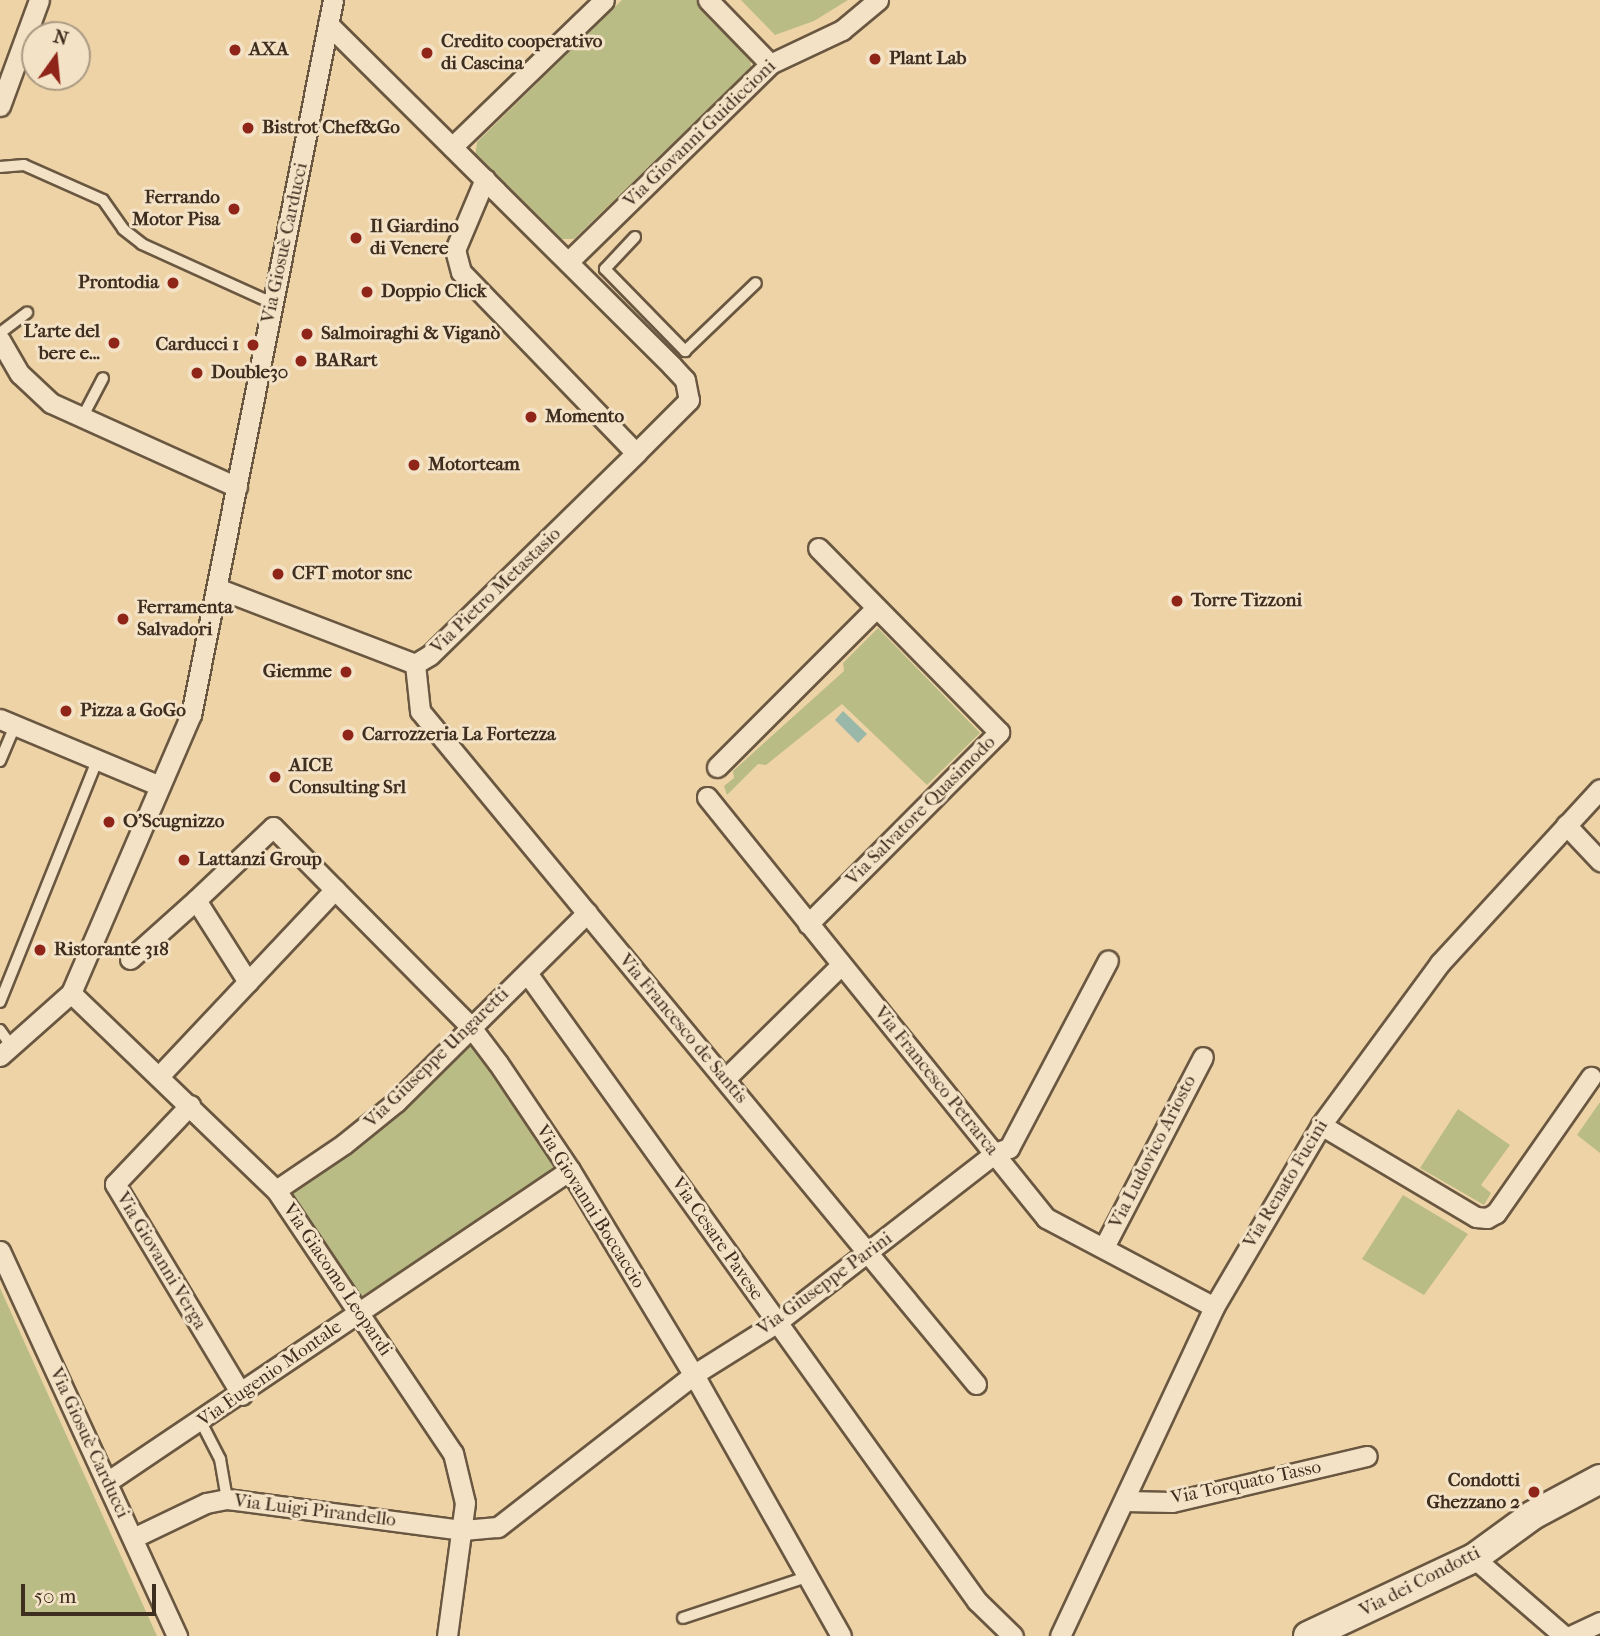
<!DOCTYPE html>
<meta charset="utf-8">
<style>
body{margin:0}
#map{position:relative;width:1600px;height:1636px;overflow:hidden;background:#eed3a7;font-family:"IM FELL French Canon",serif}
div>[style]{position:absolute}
.green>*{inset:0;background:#babc86}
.water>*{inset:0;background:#99b8a9}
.roads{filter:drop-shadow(2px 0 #6a5741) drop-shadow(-2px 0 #6a5741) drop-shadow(0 2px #6a5741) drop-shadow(0 -2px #6a5741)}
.lane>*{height:10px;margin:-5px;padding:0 5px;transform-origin:5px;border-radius:5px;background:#f4e2c6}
.street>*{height:19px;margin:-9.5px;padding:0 9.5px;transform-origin:9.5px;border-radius:9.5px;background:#f4e2c6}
.secondary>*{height:28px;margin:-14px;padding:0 14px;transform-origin:14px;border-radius:14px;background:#f4e2c6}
.dots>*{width:19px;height:19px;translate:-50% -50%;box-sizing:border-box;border:4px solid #f4e2c6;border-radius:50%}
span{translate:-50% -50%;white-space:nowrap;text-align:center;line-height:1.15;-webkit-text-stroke:6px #f4e2c6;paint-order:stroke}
.poi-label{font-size:19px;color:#3e2e1f;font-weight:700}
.left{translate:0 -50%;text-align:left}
.right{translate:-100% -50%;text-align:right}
.street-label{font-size:19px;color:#3e2e1f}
.north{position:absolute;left:21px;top:21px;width:70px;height:70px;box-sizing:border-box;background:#f4e2c6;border:2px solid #ab9a83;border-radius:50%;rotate:15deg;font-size:19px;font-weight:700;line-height:28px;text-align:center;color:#3e2e1f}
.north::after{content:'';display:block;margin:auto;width:24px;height:32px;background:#8f2418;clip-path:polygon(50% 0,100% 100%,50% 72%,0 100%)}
.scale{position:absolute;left:21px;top:1584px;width:135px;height:32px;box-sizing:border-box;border:4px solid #3e2e1f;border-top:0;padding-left:9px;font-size:21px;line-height:24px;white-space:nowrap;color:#3e2e1f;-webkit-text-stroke:5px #f4e2c6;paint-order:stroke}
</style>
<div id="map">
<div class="green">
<div style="clip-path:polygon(622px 0,697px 0,750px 54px,751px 67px,574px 239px,554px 239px,475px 157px,477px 142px)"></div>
<div style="clip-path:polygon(741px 0,848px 0,814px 21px,775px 35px)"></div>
<div style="clip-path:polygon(878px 628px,980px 733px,927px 785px,842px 704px,766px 765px,758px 764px,727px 795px,724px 786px,734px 778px,733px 771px,844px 671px,843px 663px)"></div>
<div style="clip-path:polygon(471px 1045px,556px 1169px,359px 1298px,291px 1195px,396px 1116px)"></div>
<div style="clip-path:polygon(1600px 1102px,1600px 1153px,1577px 1135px)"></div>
<div style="clip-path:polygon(1458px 1109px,1510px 1145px,1481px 1185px,1491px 1193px,1484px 1205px,1420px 1168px)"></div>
<div style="clip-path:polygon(1403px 1195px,1468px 1234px,1424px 1295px,1362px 1259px)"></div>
<div style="clip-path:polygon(0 1288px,157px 1636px,0 1636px)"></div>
</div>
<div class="water">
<div style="clip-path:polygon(843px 711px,867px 734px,858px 743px,835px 720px)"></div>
</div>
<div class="roads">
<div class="lane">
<div style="left:0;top:167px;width:24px;rotate:-5deg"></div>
<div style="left:24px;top:165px;width:86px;rotate:23.9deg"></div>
<div style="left:103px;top:200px;width:35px;rotate:55deg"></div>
<div style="left:123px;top:229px;width:24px;rotate:38deg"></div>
<div style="left:142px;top:244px;width:143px;rotate:24.4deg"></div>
<div style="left:635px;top:237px;width:44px;rotate:133.2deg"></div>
<div style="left:605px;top:269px;width:115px;rotate:45.7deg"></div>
<div style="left:685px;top:351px;width:98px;rotate:-43.8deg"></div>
<div style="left:0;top:333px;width:34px;rotate:-37deg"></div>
<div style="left:82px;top:418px;width:45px;rotate:-62.3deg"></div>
<div style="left:0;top:761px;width:39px;rotate:-67deg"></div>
<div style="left:0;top:1002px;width:260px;rotate:-68.1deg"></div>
<div style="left:0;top:1030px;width:21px;rotate:55deg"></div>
<div style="left:201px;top:1422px;width:42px;rotate:62.8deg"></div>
<div style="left:220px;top:1459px;width:41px;rotate:80.1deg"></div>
<div style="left:683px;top:1618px;width:130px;rotate:-18.4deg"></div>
</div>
<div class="street">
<div style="left:708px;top:0;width:89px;rotate:45.9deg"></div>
<div style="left:328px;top:24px;width:237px;rotate:44.8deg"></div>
<div style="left:496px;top:191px;width:248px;rotate:44.8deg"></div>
<div style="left:672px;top:366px;width:19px;rotate:47deg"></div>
<div style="left:685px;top:380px;width:20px;rotate:79deg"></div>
<div style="left:689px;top:400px;width:75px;rotate:135deg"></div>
<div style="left:636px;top:453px;width:252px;rotate:-134deg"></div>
<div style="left:461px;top:272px;width:23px;rotate:-105deg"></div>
<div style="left:455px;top:250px;width:77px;rotate:-67.1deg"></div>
<div style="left:0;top:106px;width:113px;rotate:-69.8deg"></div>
<div style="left:452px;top:147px;width:211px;rotate:-44deg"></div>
<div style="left:568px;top:262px;width:283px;rotate:-44.4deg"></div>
<div style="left:770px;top:64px;width:80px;rotate:-25.3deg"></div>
<div style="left:842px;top:30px;width:47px;rotate:-39.8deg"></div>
<div style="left:0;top:340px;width:39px;rotate:60deg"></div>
<div style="left:20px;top:374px;width:42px;rotate:43.1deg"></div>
<div style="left:51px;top:403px;width:204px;rotate:24.3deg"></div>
<div style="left:217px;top:588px;width:212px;rotate:21deg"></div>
<div style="left:415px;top:664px;width:17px;rotate:-31deg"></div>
<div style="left:430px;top:655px;width:289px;rotate:-44.4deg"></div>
<div style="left:415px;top:664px;width:47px;rotate:83.9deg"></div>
<div style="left:420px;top:711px;width:873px;rotate:50.44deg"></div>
<div style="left:0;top:719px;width:173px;rotate:22.7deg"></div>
<div style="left:717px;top:767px;width:225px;rotate:-45deg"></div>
<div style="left:707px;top:797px;width:541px;rotate:51.16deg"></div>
<div style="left:1046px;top:1218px;width:190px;rotate:27.9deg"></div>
<div style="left:1566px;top:825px;width:50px;rotate:46.6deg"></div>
<div style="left:808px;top:924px;width:271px;rotate:-45.1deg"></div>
<div style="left:999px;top:732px;width:258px;rotate:-134.5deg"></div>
<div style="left:130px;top:959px;width:89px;rotate:-41.8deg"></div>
<div style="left:527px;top:973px;width:773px;rotate:54.38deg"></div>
<div style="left:977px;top:1601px;width:50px;rotate:44.2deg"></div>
<div style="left:248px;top:982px;width:97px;rotate:-122.4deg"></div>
<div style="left:196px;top:900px;width:106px;rotate:-43.5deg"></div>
<div style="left:273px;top:827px;width:280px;rotate:45.3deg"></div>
<div style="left:470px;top:1026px;width:46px;rotate:52.9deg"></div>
<div style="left:498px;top:1063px;width:129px;rotate:56.1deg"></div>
<div style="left:570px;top:1170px;width:248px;rotate:58.9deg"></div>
<div style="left:698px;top:1382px;width:291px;rotate:60.6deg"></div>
<div style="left:71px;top:993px;width:284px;rotate:43.9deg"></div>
<div style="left:276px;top:1190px;width:317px;rotate:56.1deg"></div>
<div style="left:453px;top:1453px;width:51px;rotate:76.5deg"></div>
<div style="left:465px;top:1503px;width:134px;rotate:97.7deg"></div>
<div style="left:0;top:1056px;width:95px;rotate:-41.6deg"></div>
<div style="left:71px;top:993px;width:303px;rotate:-66.7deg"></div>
<div style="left:191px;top:715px;width:729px;rotate:-78.77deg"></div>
<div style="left:160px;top:1075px;width:255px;rotate:-46.7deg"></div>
<div style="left:725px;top:1079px;width:163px;rotate:-44.5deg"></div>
<div style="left:190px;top:1105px;width:109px;rotate:133.5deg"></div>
<div style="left:115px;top:1184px;width:246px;rotate:59deg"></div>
<div style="left:1321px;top:1125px;width:180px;rotate:30.7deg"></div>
<div style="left:1476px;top:1217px;width:11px;rotate:5deg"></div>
<div style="left:1487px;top:1218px;width:10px;rotate:-29deg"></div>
<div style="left:1496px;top:1213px;width:166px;rotate:-55.1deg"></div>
<div style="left:276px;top:1190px;width:82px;rotate:-34.1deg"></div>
<div style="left:344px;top:1144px;width:67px;rotate:-38.9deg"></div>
<div style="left:396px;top:1102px;width:269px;rotate:-44.7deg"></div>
<div style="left:1104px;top:1247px;width:214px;rotate:-62.5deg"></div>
<div style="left:0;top:1251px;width:424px;rotate:65.3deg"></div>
<div style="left:107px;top:1482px;width:558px;rotate:-33.97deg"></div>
<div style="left:1125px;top:1501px;width:47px;rotate:1.2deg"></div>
<div style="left:1172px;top:1502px;width:200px;rotate:-13.3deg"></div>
<div style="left:133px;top:1538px;width:81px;rotate:-25.6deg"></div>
<div style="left:206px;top:1503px;width:21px;rotate:-11deg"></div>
<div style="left:227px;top:1499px;width:238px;rotate:7.5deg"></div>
<div style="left:463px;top:1530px;width:35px;rotate:-5deg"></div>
<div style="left:498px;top:1527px;width:247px;rotate:-37.9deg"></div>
<div style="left:693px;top:1375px;width:98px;rotate:-32.1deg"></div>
<div style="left:776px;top:1323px;width:277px;rotate:-37.8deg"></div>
<div style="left:995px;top:1153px;width:15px;rotate:-20deg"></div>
<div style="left:1009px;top:1148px;width:212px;rotate:-62.2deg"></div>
<div style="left:1474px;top:1558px;width:119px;rotate:40.9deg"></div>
<div style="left:1060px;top:1636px;width:363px;rotate:-64.9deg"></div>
<div style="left:1214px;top:1307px;width:211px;rotate:-59.5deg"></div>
<div style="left:1321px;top:1125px;width:201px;rotate:-53.7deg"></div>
<div style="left:1440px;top:963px;width:236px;rotate:-47.4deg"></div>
<div style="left:1570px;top:1636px;width:33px;rotate:-25deg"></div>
</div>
<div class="secondary">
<div style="left:1308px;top:1636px;width:183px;rotate:-25.2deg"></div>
<div style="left:1474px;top:1558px;width:73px;rotate:-36.1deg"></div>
<div style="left:1533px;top:1515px;width:76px;rotate:-28.2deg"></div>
</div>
</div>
<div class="dots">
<div style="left:235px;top:50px;background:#8f2418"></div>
<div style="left:427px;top:53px;background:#8f2418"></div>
<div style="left:875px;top:59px;background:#8f2418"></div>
<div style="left:248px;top:128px;background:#8f2418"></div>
<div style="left:234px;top:209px;background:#8f2418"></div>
<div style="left:356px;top:238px;background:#8f2418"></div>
<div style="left:173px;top:283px;background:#8f2418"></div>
<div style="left:367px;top:292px;background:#8f2418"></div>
<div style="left:307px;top:334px;background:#8f2418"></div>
<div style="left:114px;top:343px;background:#8f2418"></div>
<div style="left:253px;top:345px;background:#8f2418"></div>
<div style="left:301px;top:361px;background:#8f2418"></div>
<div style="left:197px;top:373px;background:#8f2418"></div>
<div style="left:531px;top:417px;background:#8f2418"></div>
<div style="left:414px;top:465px;background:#8f2418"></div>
<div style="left:278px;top:574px;background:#8f2418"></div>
<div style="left:1177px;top:601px;background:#8f2418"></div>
<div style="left:123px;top:619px;background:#8f2418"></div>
<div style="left:346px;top:672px;background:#8f2418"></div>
<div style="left:66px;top:711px;background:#8f2418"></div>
<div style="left:348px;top:735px;background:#8f2418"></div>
<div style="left:275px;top:777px;background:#8f2418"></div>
<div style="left:109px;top:822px;background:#8f2418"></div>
<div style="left:184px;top:860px;background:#8f2418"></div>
<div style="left:40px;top:950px;background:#8f2418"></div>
<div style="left:1534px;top:1492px;background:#8f2418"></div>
</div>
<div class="poi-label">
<span class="left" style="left:441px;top:53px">Credito cooperativo<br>di Cascina</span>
<span class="left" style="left:249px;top:50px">AXA</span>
<span class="left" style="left:889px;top:59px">Plant Lab</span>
<span class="left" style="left:262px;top:128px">Bistrot Chef&amp;Go</span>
<span class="right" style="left:220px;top:209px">Ferrando<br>Motor Pisa</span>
<span class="left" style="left:370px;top:238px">Il Giardino<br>di Venere</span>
<span class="right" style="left:159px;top:283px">Prontodia</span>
<span class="left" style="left:381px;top:292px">Doppio Click</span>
<span class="right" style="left:100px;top:343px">L'arte del<br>bere e...</span>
<span class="left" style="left:321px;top:334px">Salmoiraghi &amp; Viganò</span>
<span class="right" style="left:239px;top:345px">Carducci 1</span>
<span class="left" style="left:315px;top:361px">BARart</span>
<span class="left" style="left:211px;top:373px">Double30</span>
<span class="left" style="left:545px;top:417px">Momento</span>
<span class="left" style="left:428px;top:465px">Motorteam</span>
<span class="left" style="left:292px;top:574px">CFT motor snc</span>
<span class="left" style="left:1191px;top:601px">Torre Tizzoni</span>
<span class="left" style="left:137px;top:619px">Ferramenta<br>Salvadori</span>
<span class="right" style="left:332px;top:672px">Giemme</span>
<span class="left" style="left:80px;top:711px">Pizza a GoGo</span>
<span class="left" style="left:362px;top:735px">Carrozzeria La Fortezza</span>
<span class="left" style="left:289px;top:777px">AICE<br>Consulting Srl</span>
<span class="left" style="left:123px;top:822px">O'Scugnizzo</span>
<span class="left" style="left:198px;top:860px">Lattanzi Group</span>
<span class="left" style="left:54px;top:950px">Ristorante 318</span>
<span class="right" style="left:1520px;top:1492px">Condotti<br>Ghezzano 2</span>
</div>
<div class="street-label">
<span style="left:700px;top:134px;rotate:-44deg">Via Giovanni Guidiccioni</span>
<span style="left:285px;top:243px;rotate:-78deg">Via Giosuè Carducci</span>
<span style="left:496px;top:591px;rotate:-44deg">Via Pietro Metastasio</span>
<span style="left:921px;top:811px;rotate:-45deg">Via Salvatore Quasimodo</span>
<span style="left:683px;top:1029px;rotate:50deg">Via Francesco de Santis</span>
<span style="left:437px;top:1058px;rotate:-44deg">Via Giuseppe Ungaretti</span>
<span style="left:936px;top:1081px;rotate:51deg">Via Francesco Petrarca</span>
<span style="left:1153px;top:1152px;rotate:-63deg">Via Ludovico Ariosto</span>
<span style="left:1286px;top:1184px;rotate:-59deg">Via Renato Fucini</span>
<span style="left:590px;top:1207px;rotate:58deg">Via Giovanni Boccaccio</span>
<span style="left:717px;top:1239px;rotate:55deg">Via Cesare Pavese</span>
<span style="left:161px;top:1261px;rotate:59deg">Via Giovanni Verga</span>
<span style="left:337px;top:1280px;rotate:56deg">Via Giacomo Leopardi</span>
<span style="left:825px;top:1284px;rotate:-36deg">Via Giuseppe Parini</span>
<span style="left:270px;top:1374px;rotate:-35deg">Via Eugenio Montale</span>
<span style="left:89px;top:1443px;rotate:65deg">Via Giosuè Carducci</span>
<span style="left:1246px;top:1483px;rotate:-12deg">Via Torquato Tasso</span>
<span style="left:315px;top:1511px;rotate:7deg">Via Luigi Pirandello</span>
<span style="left:1420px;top:1582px;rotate:-27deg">Via dei Condotti</span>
</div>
<div class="north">N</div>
<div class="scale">50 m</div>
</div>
